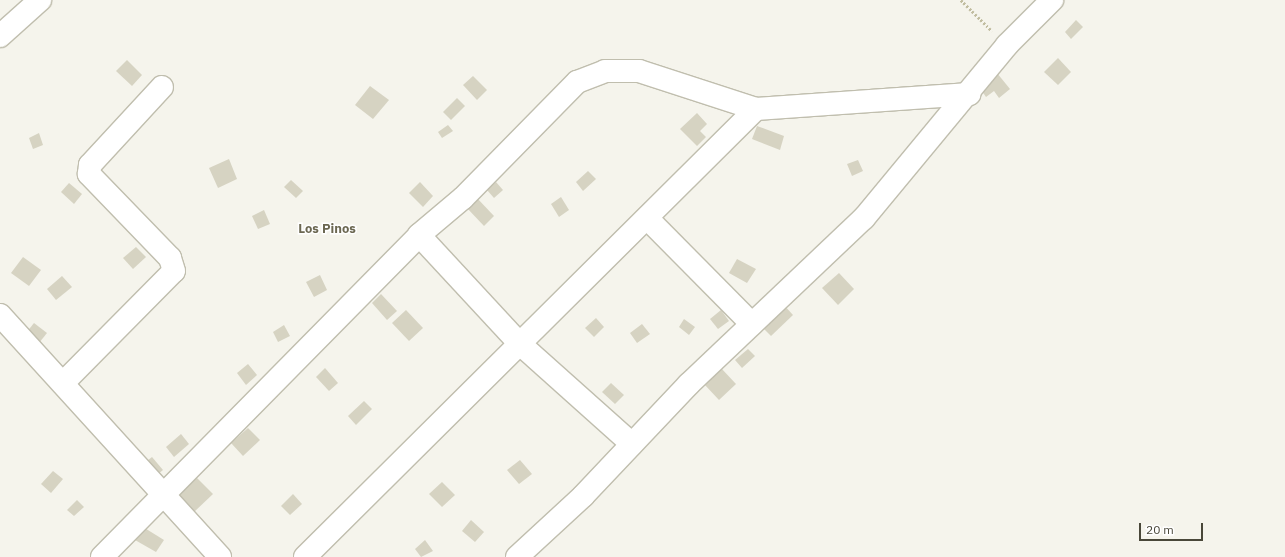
<!DOCTYPE html>
<style>
body{margin:0}
#map{position:relative;width:1285px;height:557px;overflow:hidden;background:#f5f4ec;font-family:"IBM Plex Sans",sans-serif}
div>[style]{position:absolute}
.building>*{inset:0;background:#d6d3c2}
.path>*{height:2.5px;margin-top:-1.25px;transform-origin:0;background:repeating-linear-gradient(90deg,#c1bda0 0 2px,transparent 0 4px)}
.roads{filter:drop-shadow(1px 0 #c0beae) drop-shadow(-1px 0 #c0beae) drop-shadow(0 1px #c0beae) drop-shadow(0 -1px #c0beae)}
.minor>*{height:22px;margin:-11px;padding:0 11px;transform-origin:11px;border-radius:11px;background:#fff}
span{translate:-50% -50%;white-space:nowrap;text-align:center;line-height:1.15;-webkit-text-stroke:3px #fff;paint-order:stroke}
.neighbourhood-label{font-size:13px;color:#6b6751;font-weight:700}
.scale{position:absolute;left:1139px;top:523px;width:64px;height:18px;box-sizing:border-box;border:2px solid #494739;border-top:0;padding-left:5px;font-size:12px;line-height:14px;white-space:nowrap;color:#494739;-webkit-text-stroke:3px #fff;paint-order:stroke}
</style>
<div id="map">
<div class="building">
<div style="clip-path:polygon(1076px 20px,1083px 27px,1071px 39px,1065px 32px)"></div>
<div style="clip-path:polygon(1058px 58px,1071px 72px,1058px 85px,1044px 72px)"></div>
<div style="clip-path:polygon(127px 60px,142px 75px,132px 86px,116px 71px)"></div>
<div style="clip-path:polygon(997px 73px,1010px 89px,999px 98px,994px 91px,986px 97px,979px 87px)"></div>
<div style="clip-path:polygon(473px 76px,487px 90px,477px 100px,463px 85px)"></div>
<div style="clip-path:polygon(370px 86px,389px 100px,373px 119px,355px 105px)"></div>
<div style="clip-path:polygon(457px 98px,465px 106px,451px 120px,443px 112px)"></div>
<div style="clip-path:polygon(697px 113px,707px 124px,700px 131px,706px 137px,697px 146px,680px 129px)"></div>
<div style="clip-path:polygon(448px 125px,453px 131px,442px 138px,438px 132px)"></div>
<div style="clip-path:polygon(757px 126px,784px 136px,780px 150px,752px 139px)"></div>
<div style="clip-path:polygon(39px 133px,43px 145px,33px 149px,29px 138px)"></div>
<div style="clip-path:polygon(229px 159px,237px 179px,218px 188px,209px 168px)"></div>
<div style="clip-path:polygon(858px 160px,863px 171px,852px 176px,847px 164px)"></div>
<div style="clip-path:polygon(588px 171px,596px 179px,583px 191px,576px 182px)"></div>
<div style="clip-path:polygon(291px 180px,303px 191px,296px 198px,284px 187px)"></div>
<div style="clip-path:polygon(420px 182px,433px 196px,423px 207px,409px 193px)"></div>
<div style="clip-path:polygon(496px 182px,503px 190px,494px 198px,487px 190px)"></div>
<div style="clip-path:polygon(69px 183px,82px 194px,74px 204px,61px 192px)"></div>
<div style="clip-path:polygon(476px 197px,494px 216px,484px 226px,466px 207px)"></div>
<div style="clip-path:polygon(561px 197px,569px 210px,559px 217px,551px 204px)"></div>
<div style="clip-path:polygon(264px 210px,270px 224px,258px 229px,252px 216px)"></div>
<div style="clip-path:polygon(136px 247px,146px 257px,133px 269px,123px 258px)"></div>
<div style="clip-path:polygon(23px 257px,41px 270px,29px 286px,11px 273px)"></div>
<div style="clip-path:polygon(737px 259px,756px 269px,747px 283px,729px 273px)"></div>
<div style="clip-path:polygon(839px 273px,854px 289px,838px 305px,822px 288px)"></div>
<div style="clip-path:polygon(320px 275px,327px 290px,314px 297px,306px 282px)"></div>
<div style="clip-path:polygon(62px 276px,72px 287px,56px 300px,47px 289px)"></div>
<div style="clip-path:polygon(381px 294px,397px 311px,387px 320px,372px 303px)"></div>
<div style="clip-path:polygon(783px 304px,793px 315px,771px 336px,760px 325px)"></div>
<div style="clip-path:polygon(406px 310px,423px 328px,409px 341px,392px 323px)"></div>
<div style="clip-path:polygon(721px 310px,729px 321px,718px 329px,710px 319px)"></div>
<div style="clip-path:polygon(596px 318px,604px 327px,594px 337px,585px 328px)"></div>
<div style="clip-path:polygon(684px 319px,695px 327px,689px 335px,679px 327px)"></div>
<div style="clip-path:polygon(34px 323px,47px 333px,39px 343px,26px 333px)"></div>
<div style="clip-path:polygon(642px 324px,650px 334px,637px 343px,630px 333px)"></div>
<div style="clip-path:polygon(284px 325px,290px 336px,278px 342px,273px 332px)"></div>
<div style="clip-path:polygon(748px 349px,755px 356px,742px 368px,735px 360px)"></div>
<div style="clip-path:polygon(248px 364px,257px 375px,246px 385px,237px 373px)"></div>
<div style="clip-path:polygon(325px 368px,338px 383px,329px 391px,316px 377px)"></div>
<div style="clip-path:polygon(721px 368px,736px 384px,719px 400px,704px 384px)"></div>
<div style="clip-path:polygon(611px 383px,624px 395px,615px 404px,602px 392px)"></div>
<div style="clip-path:polygon(364px 401px,372px 409px,356px 425px,348px 416px)"></div>
<div style="clip-path:polygon(248px 428px,260px 440px,243px 456px,231px 443px)"></div>
<div style="clip-path:polygon(181px 434px,189px 444px,174px 457px,166px 447px)"></div>
<div style="clip-path:polygon(152px 457px,163px 470px,153px 478px,142px 465px)"></div>
<div style="clip-path:polygon(520px 460px,532px 474px,519px 484px,507px 470px)"></div>
<div style="clip-path:polygon(53px 471px,63px 479px,51px 493px,41px 484px)"></div>
<div style="clip-path:polygon(193px 474px,213px 494px,193px 513px,173px 493px)"></div>
<div style="clip-path:polygon(442px 482px,455px 495px,442px 507px,429px 494px)"></div>
<div style="clip-path:polygon(293px 494px,302px 504px,290px 515px,281px 506px)"></div>
<div style="clip-path:polygon(77px 500px,84px 507px,74px 516px,67px 510px)"></div>
<div style="clip-path:polygon(471px 520px,484px 532px,475px 542px,462px 531px)"></div>
<div style="clip-path:polygon(143px 527px,164px 540px,156px 552px,135px 540px)"></div>
<div style="clip-path:polygon(425px 540px,433px 551px,421px 557px,415px 549px)"></div>
</div>
<div class="path">
<div style="left:961px;top:0;width:44px;rotate:45deg"></div>
</div>
<div class="roads">
<div class="minor">
<div style="left:0;top:36px;width:54px;rotate:-42deg"></div>
<div style="left:647px;top:218px;width:149px;rotate:45.3deg"></div>
<div style="left:419px;top:235px;width:149px;rotate:47.2deg"></div>
<div style="left:520px;top:344px;width:150px;rotate:41.8deg"></div>
<div style="left:0;top:315px;width:327px;rotate:47.7deg"></div>
<div style="left:64px;top:382px;width:156px;rotate:-45.3deg"></div>
<div style="left:174px;top:271px;width:14px;rotate:-107deg"></div>
<div style="left:170px;top:258px;width:117px;rotate:-134deg"></div>
<div style="left:89px;top:174px;width:9px;rotate:-84deg"></div>
<div style="left:90px;top:165px;width:106px;rotate:-47.3deg"></div>
<div style="left:102px;top:557px;width:452px;rotate:-45.4deg"></div>
<div style="left:419px;top:235px;width:57px;rotate:-40.1deg"></div>
<div style="left:463px;top:198px;width:163px;rotate:-45.5deg"></div>
<div style="left:577px;top:82px;width:30px;rotate:-21deg"></div>
<div style="left:605px;top:71px;width:34px"></div>
<div style="left:639px;top:71px;width:123px;rotate:18deg"></div>
<div style="left:756px;top:109px;width:214px;rotate:-4deg"></div>
<div style="left:305px;top:557px;width:636px;rotate:-44.81deg"></div>
<div style="left:517px;top:557px;width:90px;rotate:-42.7deg"></div>
<div style="left:583px;top:496px;width:154px;rotate:-46.6deg"></div>
<div style="left:689px;top:384px;width:241px;rotate:-43.5deg"></div>
<div style="left:864px;top:218px;width:224px;rotate:-50.4deg"></div>
<div style="left:1007px;top:45px;width:64px;rotate:-45deg"></div>
</div>
</div>
<div class="neighbourhood-label">
<span style="left:327px;top:229px">Los Pinos</span>
</div>
<div class="scale">20 m</div>
</div>
